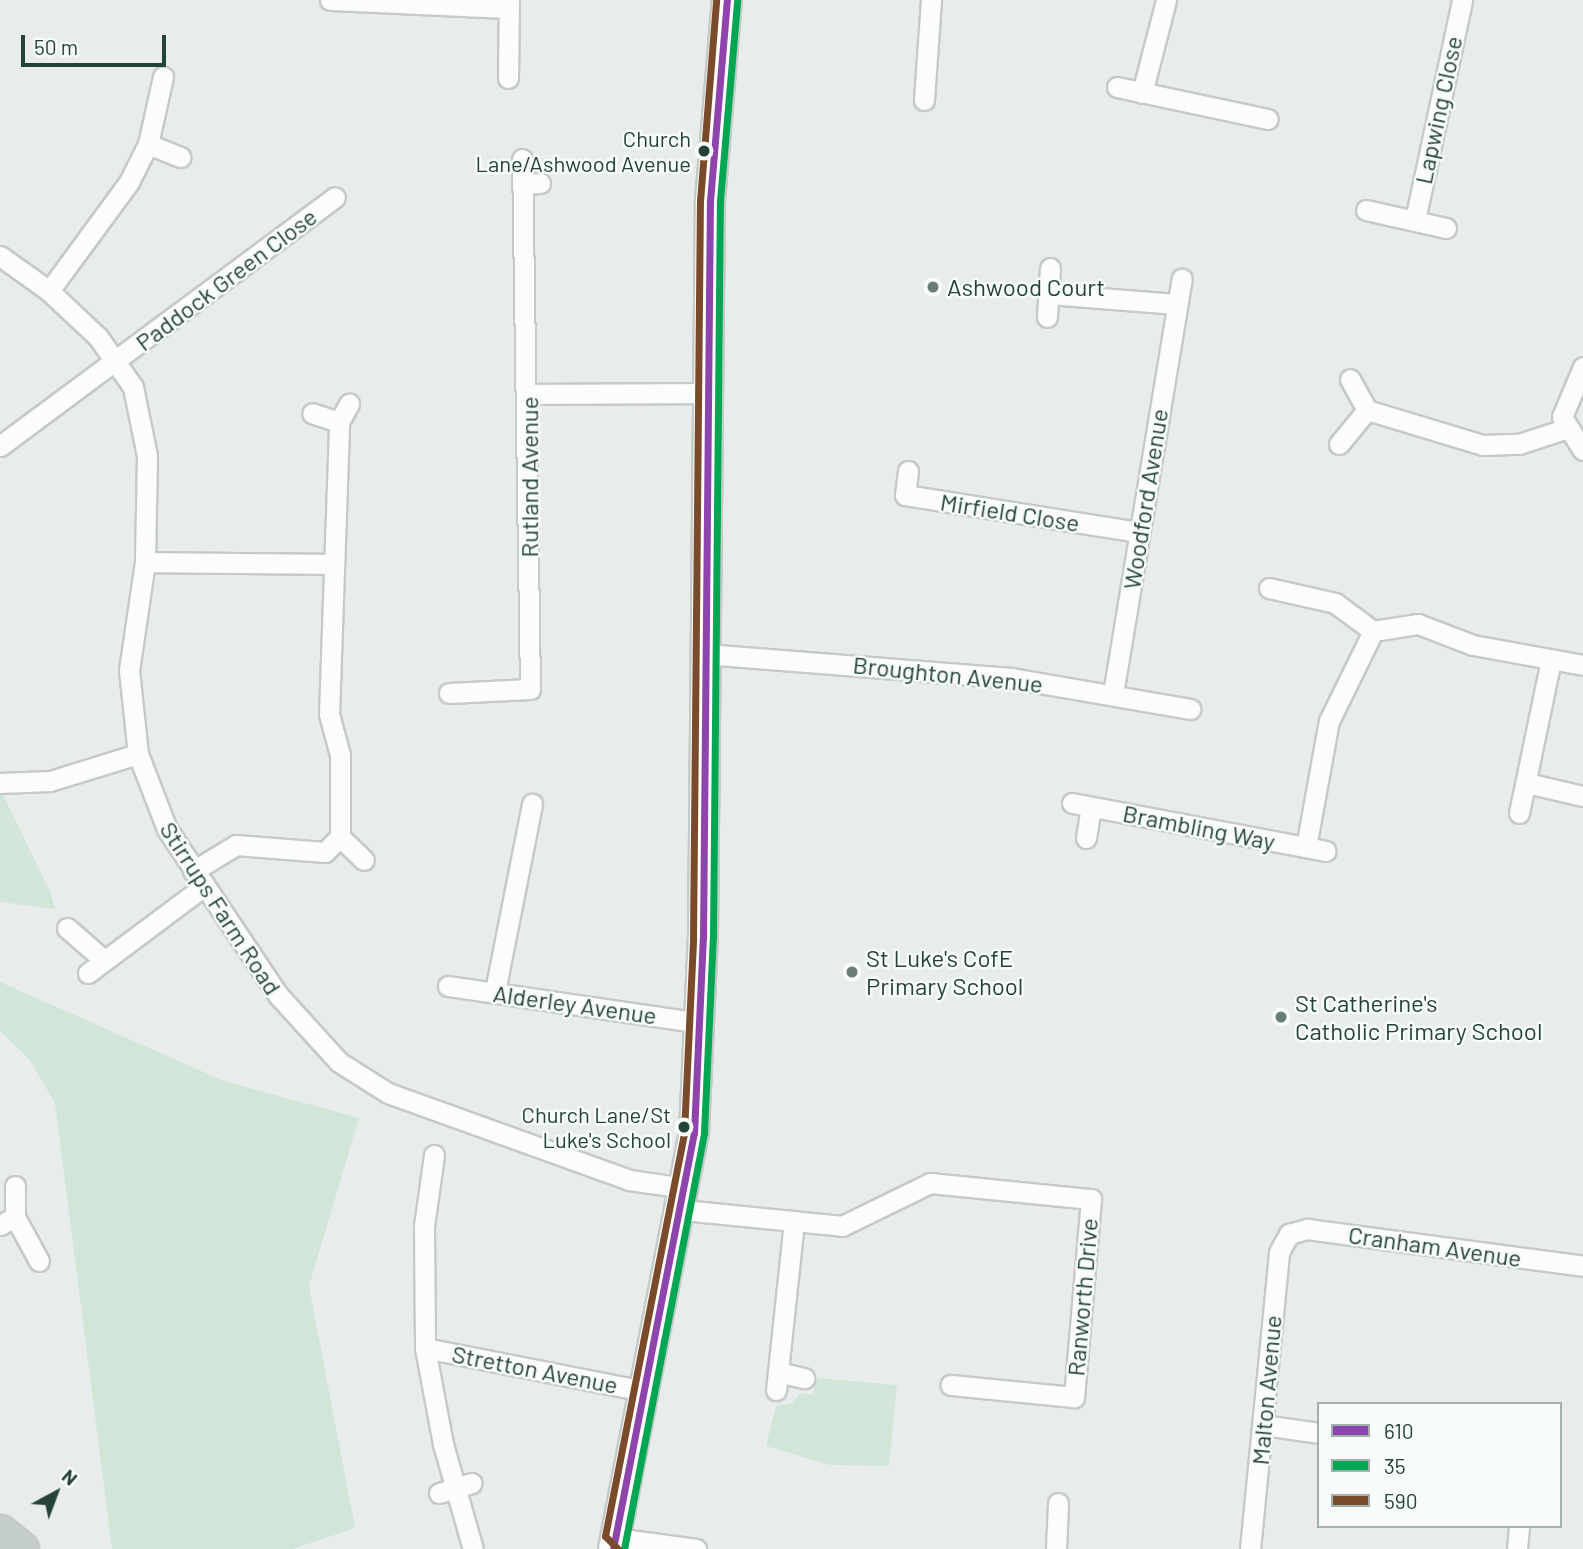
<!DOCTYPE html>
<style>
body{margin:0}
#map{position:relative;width:1583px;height:1549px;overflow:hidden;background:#e8edeb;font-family:Barlow,sans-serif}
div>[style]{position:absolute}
.green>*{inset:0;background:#d1e6d8}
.roads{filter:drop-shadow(2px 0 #c5cac8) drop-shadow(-2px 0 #c5cac8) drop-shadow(0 2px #c5cac8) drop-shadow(0 -2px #c5cac8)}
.minor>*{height:19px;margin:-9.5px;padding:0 9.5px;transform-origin:9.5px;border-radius:9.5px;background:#fcfcfc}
.secondary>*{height:28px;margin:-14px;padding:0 14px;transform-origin:14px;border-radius:14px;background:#fcfcfc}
.trunk>*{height:33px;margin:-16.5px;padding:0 16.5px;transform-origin:16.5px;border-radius:16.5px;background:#c6cecc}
.bus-1>*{height:7px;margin:-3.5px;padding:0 3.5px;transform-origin:3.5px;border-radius:3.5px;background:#8e44ad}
.bus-2>*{height:7px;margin:-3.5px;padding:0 3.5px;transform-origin:3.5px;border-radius:3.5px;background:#00a651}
.bus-3>*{height:7px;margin:-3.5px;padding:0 3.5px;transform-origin:3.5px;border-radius:3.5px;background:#7a4b2a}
.dots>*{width:19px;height:19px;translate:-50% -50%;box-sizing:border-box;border:4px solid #f7fbf9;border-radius:50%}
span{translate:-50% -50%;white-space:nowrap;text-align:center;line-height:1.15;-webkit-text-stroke:5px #f7fbf9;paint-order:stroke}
.bus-label{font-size:22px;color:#24423a}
.right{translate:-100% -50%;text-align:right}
.street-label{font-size:24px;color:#24423a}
.poi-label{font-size:24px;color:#24423a}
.left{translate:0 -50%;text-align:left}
.legend{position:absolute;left:1317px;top:1402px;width:245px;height:126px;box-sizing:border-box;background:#f7fbf9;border:2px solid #a3b1ad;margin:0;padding:9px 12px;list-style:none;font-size:21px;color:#24423a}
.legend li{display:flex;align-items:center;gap:14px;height:35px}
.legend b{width:35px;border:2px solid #a3b1ad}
.north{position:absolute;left:21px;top:1458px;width:70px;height:70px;-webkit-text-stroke:5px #f7fbf9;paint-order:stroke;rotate:41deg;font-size:19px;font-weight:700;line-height:28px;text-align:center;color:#24423a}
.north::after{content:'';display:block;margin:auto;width:24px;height:32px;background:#24423a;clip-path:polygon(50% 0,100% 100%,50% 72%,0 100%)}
.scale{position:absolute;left:21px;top:35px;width:145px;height:32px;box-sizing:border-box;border:4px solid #24423a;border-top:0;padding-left:9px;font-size:21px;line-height:24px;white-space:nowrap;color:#24423a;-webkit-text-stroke:5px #f7fbf9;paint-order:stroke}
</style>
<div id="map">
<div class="green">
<div style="clip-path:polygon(0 789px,50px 891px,55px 909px,0 902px)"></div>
<div style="clip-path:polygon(0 982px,224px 1081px,359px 1118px,309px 1286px,355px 1528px,293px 1549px,112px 1549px,55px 1103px,29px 1059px,0 1031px)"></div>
<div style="clip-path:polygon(817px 1378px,897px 1385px,889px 1466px,830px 1465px,766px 1446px,776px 1406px,792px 1403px,800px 1393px,812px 1395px)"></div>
</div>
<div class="roads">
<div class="minor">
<div style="left:330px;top:0;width:179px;rotate:2.6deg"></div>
<div style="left:508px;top:78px;width:78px;rotate:-89.3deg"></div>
<div style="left:1117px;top:87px;width:154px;rotate:12deg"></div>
<div style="left:1142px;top:93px;width:96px;rotate:-75.5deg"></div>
<div style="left:924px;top:100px;width:100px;rotate:-86deg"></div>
<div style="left:148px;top:144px;width:35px;rotate:22deg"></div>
<div style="left:522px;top:184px;width:18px;rotate:-3deg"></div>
<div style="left:1366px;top:210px;width:82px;rotate:12.7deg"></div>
<div style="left:1415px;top:220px;width:225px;rotate:-77.9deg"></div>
<div style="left:0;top:256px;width:60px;rotate:35.5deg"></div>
<div style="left:49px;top:291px;width:67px;rotate:43.2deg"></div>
<div style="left:98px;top:337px;width:61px;rotate:55deg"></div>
<div style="left:133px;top:387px;width:70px;rotate:78.5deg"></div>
<div style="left:147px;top:456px;width:106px;rotate:91.1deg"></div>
<div style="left:145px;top:562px;width:109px;rotate:98.4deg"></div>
<div style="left:129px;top:670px;width:84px;rotate:83.9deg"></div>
<div style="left:138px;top:754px;width:80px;rotate:68.9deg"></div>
<div style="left:167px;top:829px;width:201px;rotate:56.2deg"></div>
<div style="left:279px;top:996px;width:89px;rotate:47.7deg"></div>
<div style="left:339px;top:1062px;width:58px;rotate:32.3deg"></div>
<div style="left:388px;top:1093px;width:256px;rotate:19.8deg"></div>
<div style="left:629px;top:1180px;width:58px;rotate:8deg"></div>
<div style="left:49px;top:291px;width:135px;rotate:-53.7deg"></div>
<div style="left:129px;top:182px;width:42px;rotate:-63.4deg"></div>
<div style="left:148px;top:144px;width:69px;rotate:-77.4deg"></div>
<div style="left:1049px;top:294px;width:128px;rotate:4.5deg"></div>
<div style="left:1047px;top:317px;width:49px;rotate:-86.5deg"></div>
<div style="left:1583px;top:367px;width:54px;rotate:112.8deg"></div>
<div style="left:1562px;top:417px;width:39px;rotate:58deg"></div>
<div style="left:529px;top:394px;width:178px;rotate:-0.3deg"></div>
<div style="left:1367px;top:410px;width:121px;rotate:16.8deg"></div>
<div style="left:1483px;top:445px;width:36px;rotate:-2deg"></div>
<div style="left:1519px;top:444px;width:48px;rotate:-18.1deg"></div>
<div style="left:339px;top:422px;width:21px;rotate:-61deg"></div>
<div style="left:1339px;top:444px;width:44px;rotate:-50.5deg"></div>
<div style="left:1367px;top:410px;width:35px;rotate:-119deg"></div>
<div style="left:0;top:446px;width:417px;rotate:-36.6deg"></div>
<div style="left:908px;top:471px;width:24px;rotate:97deg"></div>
<div style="left:905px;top:495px;width:237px;rotate:9deg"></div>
<div style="left:145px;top:562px;width:188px;rotate:0.6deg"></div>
<div style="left:1269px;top:588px;width:68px;rotate:12.8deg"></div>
<div style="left:1335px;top:603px;width:47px;rotate:36.4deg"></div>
<div style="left:1373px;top:631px;width:46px;rotate:-8.8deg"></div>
<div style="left:1418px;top:624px;width:59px;rotate:20.9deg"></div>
<div style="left:1473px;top:645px;width:112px;rotate:10.3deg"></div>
<div style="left:705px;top:654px;width:307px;rotate:4.5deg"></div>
<div style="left:1011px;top:678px;width:182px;rotate:9.8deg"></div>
<div style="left:449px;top:693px;width:81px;rotate:-2.8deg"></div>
<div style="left:530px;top:689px;width:530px;rotate:-90.86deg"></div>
<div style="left:1113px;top:694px;width:421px;rotate:-80.6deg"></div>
<div style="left:0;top:783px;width:50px;rotate:-2.3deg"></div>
<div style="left:50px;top:781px;width:92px;rotate:-17.1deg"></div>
<div style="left:1527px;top:783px;width:57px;rotate:13.1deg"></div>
<div style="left:1072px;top:803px;width:258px;rotate:10.7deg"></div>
<div style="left:1519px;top:813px;width:156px;rotate:-78.2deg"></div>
<div style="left:340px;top:837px;width:33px;rotate:44deg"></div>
<div style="left:1086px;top:838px;width:31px;rotate:-81deg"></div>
<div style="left:1306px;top:847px;width:128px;rotate:-79.7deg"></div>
<div style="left:1329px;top:721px;width:100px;rotate:-63.9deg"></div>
<div style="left:193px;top:871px;width:50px;rotate:-31.2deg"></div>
<div style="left:236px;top:845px;width:89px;rotate:4.5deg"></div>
<div style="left:325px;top:852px;width:21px;rotate:-45deg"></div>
<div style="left:340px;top:837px;width:82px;rotate:-90deg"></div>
<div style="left:340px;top:755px;width:42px;rotate:-105deg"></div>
<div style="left:329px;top:714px;width:292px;rotate:-88deg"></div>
<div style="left:339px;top:422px;width:28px;rotate:-162deg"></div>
<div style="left:67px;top:928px;width:49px;rotate:40.9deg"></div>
<div style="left:88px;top:973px;width:144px;rotate:-36.8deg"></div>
<div style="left:448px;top:986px;width:256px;rotate:8.3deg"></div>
<div style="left:495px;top:991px;width:191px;rotate:-78.8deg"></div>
<div style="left:434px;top:1155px;width:72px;rotate:98deg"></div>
<div style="left:424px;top:1226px;width:122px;rotate:89.5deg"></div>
<div style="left:425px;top:1348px;width:98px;rotate:79.4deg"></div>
<div style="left:443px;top:1444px;width:109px;rotate:74.1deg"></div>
<div style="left:683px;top:1210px;width:160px;rotate:5.7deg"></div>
<div style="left:842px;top:1226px;width:98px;rotate:-26deg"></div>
<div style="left:930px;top:1183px;width:162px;rotate:5.7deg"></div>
<div style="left:1091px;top:1199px;width:199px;rotate:94.9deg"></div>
<div style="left:1074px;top:1397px;width:124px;rotate:-174.4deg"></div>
<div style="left:15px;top:1217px;width:50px;rotate:61.4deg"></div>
<div style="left:0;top:1225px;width:17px;rotate:-28deg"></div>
<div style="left:15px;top:1217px;width:31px;rotate:-90deg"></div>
<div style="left:425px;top:1348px;width:224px;rotate:11.1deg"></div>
<div style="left:782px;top:1373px;width:23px;rotate:13deg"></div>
<div style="left:776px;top:1390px;width:170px;rotate:-83.9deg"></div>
<div style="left:1263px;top:1425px;width:57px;rotate:8.1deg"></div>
<div style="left:439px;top:1493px;width:34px;rotate:-17deg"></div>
<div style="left:615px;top:1538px;width:82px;rotate:7.7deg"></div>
<div style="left:1056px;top:1549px;width:46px;rotate:-87.5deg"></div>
<div style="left:1250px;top:1549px;width:298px;rotate:-84.4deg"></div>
<div style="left:1279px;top:1252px;width:21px;rotate:-61deg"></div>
<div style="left:1289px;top:1234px;width:19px;rotate:-16deg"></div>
<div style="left:1307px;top:1229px;width:278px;rotate:7.6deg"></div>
<div style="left:1517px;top:1549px;width:23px;rotate:-85deg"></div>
</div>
<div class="secondary">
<div style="left:613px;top:1549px;width:424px;rotate:-79deg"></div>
<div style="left:694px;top:1133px;width:195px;rotate:-87.4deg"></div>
<div style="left:703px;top:938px;width:737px;rotate:-89.46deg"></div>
<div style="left:710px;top:201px;width:202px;rotate:-85.2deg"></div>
</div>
<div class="trunk">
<div style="left:0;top:1532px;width:27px;rotate:39deg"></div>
</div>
</div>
<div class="bus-1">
<div style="left:613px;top:1549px;width:424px;rotate:-79deg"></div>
<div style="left:694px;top:1133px;width:195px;rotate:-87.4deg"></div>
<div style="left:703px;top:938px;width:737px;rotate:-89.46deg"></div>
<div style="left:710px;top:201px;width:202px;rotate:-85.2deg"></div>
</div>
<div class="bus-2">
<div style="left:624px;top:1549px;width:424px;rotate:-79.1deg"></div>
<div style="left:704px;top:1133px;width:195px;rotate:-87.4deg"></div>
<div style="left:713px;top:938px;width:737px;rotate:-89.46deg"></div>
<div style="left:720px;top:201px;width:201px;rotate:-85.1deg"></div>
</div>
<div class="bus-3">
<div style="left:618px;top:1549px;width:18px;rotate:-135deg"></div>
<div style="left:605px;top:1536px;width:412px;rotate:-78.9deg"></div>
<div style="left:684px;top:1132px;width:194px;rotate:-87.3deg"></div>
<div style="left:693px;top:938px;width:737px;rotate:-89.46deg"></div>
<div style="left:700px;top:201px;width:202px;rotate:-85.4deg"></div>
</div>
<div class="dots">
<div style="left:704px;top:151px;background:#24423a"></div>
<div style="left:933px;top:287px;background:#697e78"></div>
<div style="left:852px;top:972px;background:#697e78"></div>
<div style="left:1281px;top:1017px;background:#697e78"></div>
<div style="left:684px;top:1127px;background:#24423a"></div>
</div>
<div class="bus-label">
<span class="right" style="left:691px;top:151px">Church<br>Lane/Ashwood Avenue</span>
<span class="right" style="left:671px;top:1127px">Church Lane/St<br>Luke's School</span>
</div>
<div class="street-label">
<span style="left:1438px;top:110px;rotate:-78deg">Lapwing Close</span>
<span style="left:226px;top:279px;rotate:-37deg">Paddock Green Close</span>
<span style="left:529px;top:477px;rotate:-90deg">Rutland Avenue</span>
<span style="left:1145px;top:499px;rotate:-81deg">Woodford Avenue</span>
<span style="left:1010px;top:512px;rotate:9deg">Mirfield Close</span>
<span style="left:948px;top:674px;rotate:6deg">Broughton Avenue</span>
<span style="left:1199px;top:827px;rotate:11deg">Brambling Way</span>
<span style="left:221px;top:908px;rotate:57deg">Stirrups Farm Road</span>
<span style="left:575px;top:1004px;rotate:8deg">Alderley Avenue</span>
<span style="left:1435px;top:1246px;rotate:8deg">Cranham Avenue</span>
<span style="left:1082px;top:1297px;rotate:-85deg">Ranworth Drive</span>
<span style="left:535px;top:1369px;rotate:11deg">Stretton Avenue</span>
<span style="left:1266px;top:1390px;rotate:-85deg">Malton Avenue</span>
</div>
<div class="poi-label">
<span class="left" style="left:947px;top:287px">Ashwood Court</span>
<span class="left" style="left:866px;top:972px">St Luke's CofE<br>Primary School</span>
<span class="left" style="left:1295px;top:1017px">St Catherine's<br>Catholic Primary School</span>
</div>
<ul class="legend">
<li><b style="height:9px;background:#8e44ad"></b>610</li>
<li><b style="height:9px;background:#00a651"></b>35</li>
<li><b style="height:9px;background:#7a4b2a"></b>590</li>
</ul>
<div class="north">N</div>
<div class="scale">50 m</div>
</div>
